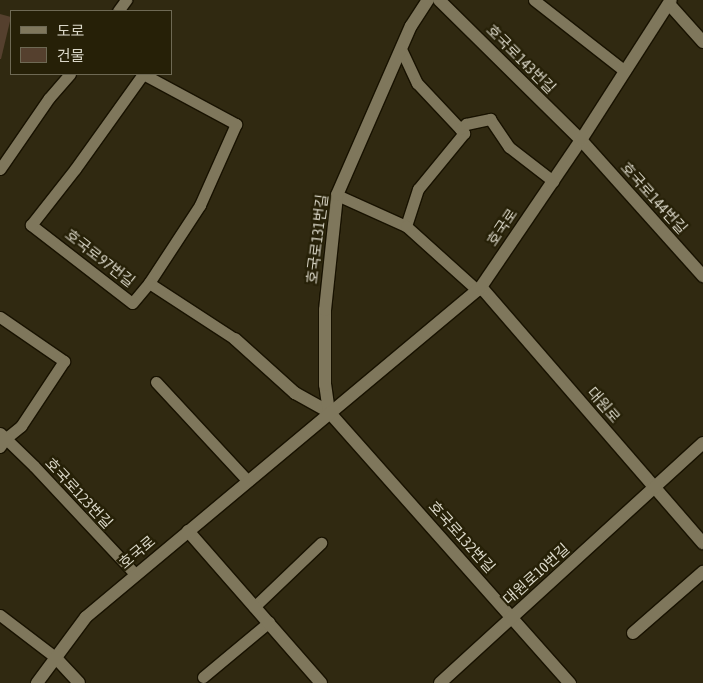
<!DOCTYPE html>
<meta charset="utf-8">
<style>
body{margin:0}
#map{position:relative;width:703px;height:683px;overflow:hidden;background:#302911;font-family:"Asap Condensed","Noto Sans KR",sans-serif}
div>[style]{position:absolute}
.building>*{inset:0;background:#55402e}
.roads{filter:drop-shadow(1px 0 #181200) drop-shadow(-1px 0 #181200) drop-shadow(0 1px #181200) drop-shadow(0 -1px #181200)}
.lane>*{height:11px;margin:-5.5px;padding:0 5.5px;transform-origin:5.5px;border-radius:5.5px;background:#7f775c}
.street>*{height:12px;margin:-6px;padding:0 6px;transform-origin:6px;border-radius:6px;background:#7f775c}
span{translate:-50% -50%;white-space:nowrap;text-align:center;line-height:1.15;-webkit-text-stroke:4.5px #262007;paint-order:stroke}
.street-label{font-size:15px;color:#dad7c8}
.legend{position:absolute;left:10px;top:10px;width:162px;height:65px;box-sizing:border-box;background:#262007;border:1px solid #6e6954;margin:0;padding:6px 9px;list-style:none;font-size:15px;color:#dad7c8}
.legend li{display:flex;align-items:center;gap:10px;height:25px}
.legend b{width:25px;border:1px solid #6e6954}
</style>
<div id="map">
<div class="building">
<div style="clip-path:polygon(0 14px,11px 17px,1px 59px,0 59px)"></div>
</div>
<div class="roads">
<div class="lane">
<div style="left:534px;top:0;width:115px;rotate:38deg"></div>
<div style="left:118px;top:11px;width:14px;rotate:-54deg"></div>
<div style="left:401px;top:49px;width:38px;rotate:65deg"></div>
<div style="left:417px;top:83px;width:69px;rotate:46.8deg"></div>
<div style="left:464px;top:133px;width:72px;rotate:129.4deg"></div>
<div style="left:418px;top:189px;width:39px;rotate:108deg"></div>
<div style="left:143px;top:74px;width:106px;rotate:28.3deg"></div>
<div style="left:236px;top:124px;width:89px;rotate:114deg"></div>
<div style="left:200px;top:205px;width:93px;rotate:123.2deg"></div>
<div style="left:149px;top:283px;width:26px;rotate:130deg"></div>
<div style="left:132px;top:303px;width:128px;rotate:-142.3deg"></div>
<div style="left:31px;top:225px;width:71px;rotate:-51.8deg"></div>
<div style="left:75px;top:169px;width:117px;rotate:-54.4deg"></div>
<div style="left:460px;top:129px;width:8px;rotate:-40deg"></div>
<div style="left:466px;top:124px;width:25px;rotate:-12deg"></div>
<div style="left:490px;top:119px;width:34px;rotate:56deg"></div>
<div style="left:509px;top:147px;width:56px;rotate:37.7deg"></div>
<div style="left:0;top:169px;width:86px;rotate:-55.4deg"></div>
<div style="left:49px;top:98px;width:32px;rotate:-49deg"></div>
<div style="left:337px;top:195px;width:76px;rotate:24.2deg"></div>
<div style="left:406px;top:226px;width:96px;rotate:42deg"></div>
<div style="left:149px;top:283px;width:103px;rotate:33.1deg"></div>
<div style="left:0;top:317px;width:78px;rotate:34.5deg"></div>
<div style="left:64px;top:361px;width:78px;rotate:123.5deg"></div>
<div style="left:21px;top:426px;width:19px;rotate:141deg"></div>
<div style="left:156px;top:382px;width:135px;rotate:47.1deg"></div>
<div style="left:0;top:433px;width:47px;rotate:44.1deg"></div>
<div style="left:34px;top:466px;width:148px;rotate:46.9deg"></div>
<div style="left:254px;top:607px;width:93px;rotate:-43.7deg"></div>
<div style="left:0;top:615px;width:69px;rotate:37.4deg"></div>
<div style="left:203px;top:677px;width:86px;rotate:-39.8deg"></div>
</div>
<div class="street">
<div style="left:439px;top:0;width:199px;rotate:44.6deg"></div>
<div style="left:581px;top:140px;width:183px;rotate:48.1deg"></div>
<div style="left:669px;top:4px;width:51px;rotate:48.2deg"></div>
<div style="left:481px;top:287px;width:339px;rotate:49.1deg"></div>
<div style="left:235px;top:339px;width:81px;rotate:42deg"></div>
<div style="left:295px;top:393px;width:39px;rotate:29deg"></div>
<div style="left:329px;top:412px;width:363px;rotate:48.4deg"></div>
<div style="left:329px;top:412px;width:27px;rotate:-98deg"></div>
<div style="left:325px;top:385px;width:75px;rotate:-90deg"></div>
<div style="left:325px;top:310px;width:116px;rotate:-84deg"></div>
<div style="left:337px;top:195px;width:184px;rotate:-66.4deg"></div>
<div style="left:411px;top:26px;width:31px;rotate:-57deg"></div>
<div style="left:0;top:447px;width:11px;rotate:-56deg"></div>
<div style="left:188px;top:531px;width:202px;rotate:48.8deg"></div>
<div style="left:633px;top:633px;width:93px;rotate:-41.1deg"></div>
<div style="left:55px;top:657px;width:35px;rotate:47deg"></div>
<div style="left:37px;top:683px;width:82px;rotate:-53.4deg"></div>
<div style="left:86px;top:617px;width:515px;rotate:-39.88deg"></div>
<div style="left:481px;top:287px;width:178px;rotate:-55.8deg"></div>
<div style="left:581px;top:140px;width:166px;rotate:-57.3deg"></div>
<div style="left:440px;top:683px;width:356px;rotate:-42.4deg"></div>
</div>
</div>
<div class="street-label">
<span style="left:521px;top:59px;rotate:45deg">호국로143번길</span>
<span style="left:654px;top:198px;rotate:48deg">호국로144번길</span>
<span style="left:502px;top:227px;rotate:-56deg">호국로</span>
<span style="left:317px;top:239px;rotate:-83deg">호국로131번길</span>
<span style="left:100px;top:258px;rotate:38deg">호국로97번길</span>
<span style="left:604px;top:405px;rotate:49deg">대원로</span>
<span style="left:79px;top:493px;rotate:47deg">호국로123번길</span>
<span style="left:462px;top:537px;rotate:48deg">호국로132번길</span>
<span style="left:137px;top:552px;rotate:-40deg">호국로</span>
<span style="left:536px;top:574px;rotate:-42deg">대원로10번길</span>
</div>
<ul class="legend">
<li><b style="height:6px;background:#7f775c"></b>도로</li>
<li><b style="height:14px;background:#55402e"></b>건물</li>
</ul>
</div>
